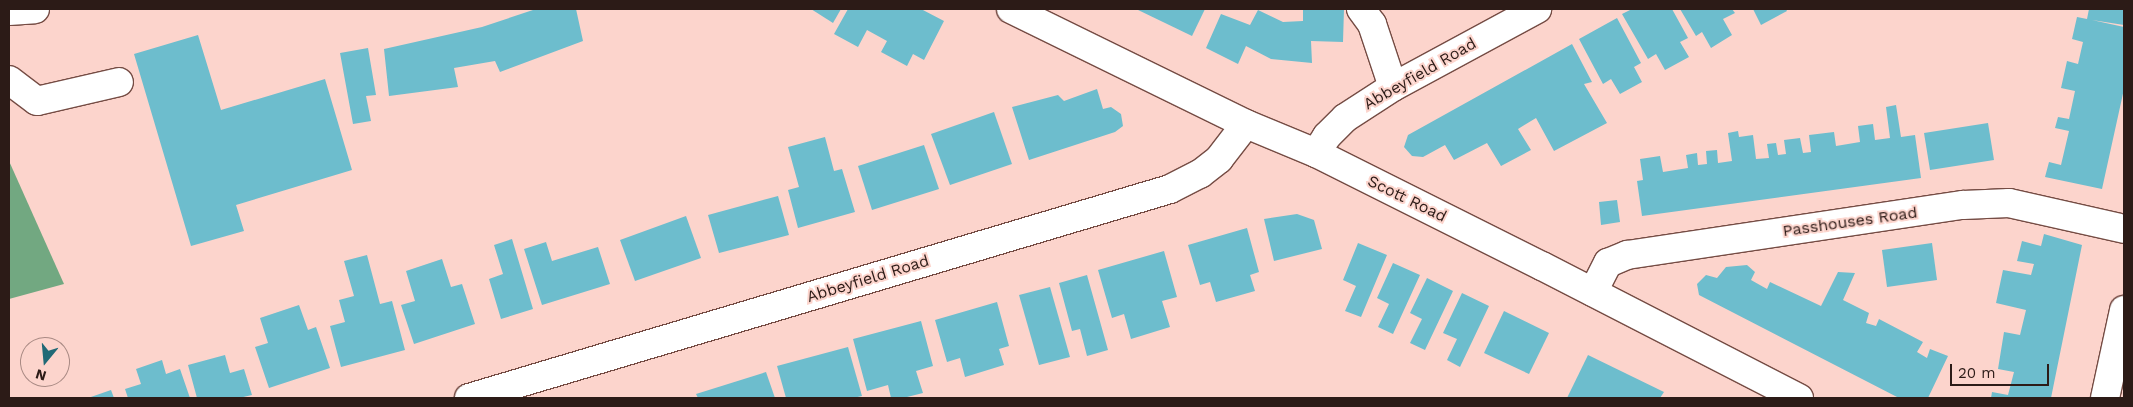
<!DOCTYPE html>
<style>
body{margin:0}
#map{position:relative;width:2133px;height:407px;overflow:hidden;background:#fcd4cc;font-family:"Work Sans",sans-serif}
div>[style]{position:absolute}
.forest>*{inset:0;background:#72a881}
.building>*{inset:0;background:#6dbdcd}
.roads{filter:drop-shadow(1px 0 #754c44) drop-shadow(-1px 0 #754c44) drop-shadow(0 1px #754c44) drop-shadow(0 -1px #754c44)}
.minor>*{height:28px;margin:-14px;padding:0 14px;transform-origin:14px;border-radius:14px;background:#fff}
span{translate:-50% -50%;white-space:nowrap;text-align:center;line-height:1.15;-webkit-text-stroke:4px #fcd4cc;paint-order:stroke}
.street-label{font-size:16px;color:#2c1b17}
.frame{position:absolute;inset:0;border:10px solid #2c1b17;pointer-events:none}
.north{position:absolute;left:20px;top:337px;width:50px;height:50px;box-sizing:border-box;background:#fcd4cc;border:1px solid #a98a84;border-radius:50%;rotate:197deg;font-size:14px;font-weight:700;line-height:20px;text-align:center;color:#2c1b17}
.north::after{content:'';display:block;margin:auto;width:18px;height:22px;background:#216976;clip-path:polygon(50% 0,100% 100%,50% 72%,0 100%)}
.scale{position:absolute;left:1950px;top:364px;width:99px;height:22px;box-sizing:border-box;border:2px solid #2c1b17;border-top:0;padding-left:6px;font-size:15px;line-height:18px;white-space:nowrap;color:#2c1b17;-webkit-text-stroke:4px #fcd4cc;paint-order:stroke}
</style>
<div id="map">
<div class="forest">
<div style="clip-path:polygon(9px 161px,64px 284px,9px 299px)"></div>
</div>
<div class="building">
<div style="clip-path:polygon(536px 9px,576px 9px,583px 41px,500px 72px,495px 61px,454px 68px,458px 87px,389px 96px,384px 49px,482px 27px)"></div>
<div style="clip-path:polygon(811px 9px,841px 9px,833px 23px)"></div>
<div style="clip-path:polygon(848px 9px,921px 9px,944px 21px,924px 60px,913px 54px,907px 66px,881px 52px,887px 41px,867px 30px,858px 47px,834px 34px)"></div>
<div style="clip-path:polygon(1136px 9px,1205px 9px,1192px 36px)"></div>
<div style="clip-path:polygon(1303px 9px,1344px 9px,1343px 42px,1311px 41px,1312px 63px,1271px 59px,1246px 46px,1238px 64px,1206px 48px,1221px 14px,1250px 25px,1258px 10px,1283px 22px,1303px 21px)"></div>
<div style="clip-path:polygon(1632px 9px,1672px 9px,1688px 38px,1680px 42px,1689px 57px,1665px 70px,1656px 54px,1648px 59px,1622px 14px)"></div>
<div style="clip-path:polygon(1680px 9px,1732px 9px,1735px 13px,1723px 19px,1732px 35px,1711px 48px,1702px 32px,1696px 36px)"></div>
<div style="clip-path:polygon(1753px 9px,1786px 9px,1787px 11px,1761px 25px)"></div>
<div style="clip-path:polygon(2089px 9px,2124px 9px,2124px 25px,2092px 20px,2124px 27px,2124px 89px,2102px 189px,2045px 177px,2049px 162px,2061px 165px,2069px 131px,2055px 128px,2058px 117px,2069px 119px,2075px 91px,2061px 88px,2067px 61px,2078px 64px,2083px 42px,2072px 39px,2077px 17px,2087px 19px)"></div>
<div style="clip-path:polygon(1617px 18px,1641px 63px,1634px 67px,1642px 82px,1620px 94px,1611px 79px,1603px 84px,1579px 39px)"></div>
<div style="clip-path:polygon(198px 35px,221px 110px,325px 79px,352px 170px,236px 205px,244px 231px,191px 246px,134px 54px)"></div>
<div style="clip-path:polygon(1572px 44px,1592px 82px,1584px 84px,1607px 123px,1554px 151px,1536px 118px,1518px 129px,1531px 150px,1501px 166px,1487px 143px,1454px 160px,1445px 145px,1423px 157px,1412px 156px,1404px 147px,1408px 135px)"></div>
<div style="clip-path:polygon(368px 48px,376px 95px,366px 96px,371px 121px,353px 124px,340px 53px)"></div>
<div style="clip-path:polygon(1097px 89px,1103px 109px,1111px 107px,1121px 114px,1123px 126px,1115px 132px,1029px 160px,1012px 107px,1058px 95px,1064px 101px)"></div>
<div style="clip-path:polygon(1896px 105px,1901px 137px,1915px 135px,1921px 178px,1642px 216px,1637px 181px,1643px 180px,1640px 159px,1660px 156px,1663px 172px,1688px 168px,1686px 155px,1697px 153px,1698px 165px,1707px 164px,1706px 151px,1717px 150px,1718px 163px,1732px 161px,1728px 133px,1738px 131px,1739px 137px,1753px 135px,1756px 159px,1769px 158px,1767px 144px,1776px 143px,1778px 155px,1786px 154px,1784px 140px,1800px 138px,1803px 153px,1811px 152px,1809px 135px,1834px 132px,1836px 146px,1860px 142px,1858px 126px,1873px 124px,1875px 140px,1890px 138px,1886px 107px)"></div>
<div style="clip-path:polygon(994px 112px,1012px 164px,950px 185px,931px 134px)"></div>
<div style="clip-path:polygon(1988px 123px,1994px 160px,1930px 170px,1924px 133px)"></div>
<div style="clip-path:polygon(825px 137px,834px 171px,842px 169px,855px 212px,798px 228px,788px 190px,799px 187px,788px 147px)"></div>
<div style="clip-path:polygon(924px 145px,939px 189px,872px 210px,858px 166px)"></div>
<div style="clip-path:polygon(778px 196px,789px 235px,719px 253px,708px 215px)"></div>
<div style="clip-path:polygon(1617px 200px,1620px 222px,1601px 225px,1599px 202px)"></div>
<div style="clip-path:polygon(1297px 214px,1314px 220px,1322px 249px,1274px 261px,1264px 219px)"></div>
<div style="clip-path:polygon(686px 216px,701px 258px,635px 281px,620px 240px)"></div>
<div style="clip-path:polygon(1247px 228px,1259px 272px,1250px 275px,1255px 291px,1216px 302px,1210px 282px,1200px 285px,1188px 245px)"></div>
<div style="clip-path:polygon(2044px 234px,2082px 245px,2051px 398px,1991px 398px,1992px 392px,2008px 395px,2014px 372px,1998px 369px,2004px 332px,2020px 335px,2026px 310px,1996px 303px,2003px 270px,2031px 275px,2034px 264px,2017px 261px,2022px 241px,2041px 246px)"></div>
<div style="clip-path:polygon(512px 239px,533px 309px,501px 319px,489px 279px,503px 274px,494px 245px)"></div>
<div style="clip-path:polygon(546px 242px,552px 261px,598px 247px,610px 284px,542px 305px,524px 249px)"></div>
<div style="clip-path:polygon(1358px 243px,1387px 255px,1361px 317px,1345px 311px,1356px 286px,1343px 280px)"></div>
<div style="clip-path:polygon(1932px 243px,1937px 280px,1887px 287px,1882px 250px)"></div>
<div style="clip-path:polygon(1164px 251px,1177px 297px,1162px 301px,1170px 327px,1131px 339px,1124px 314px,1112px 318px,1098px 270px)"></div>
<div style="clip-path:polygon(367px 255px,380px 304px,392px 301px,405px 350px,341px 367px,330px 326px,345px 322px,339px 300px,354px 296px,344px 261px)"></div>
<div style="clip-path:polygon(442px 259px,451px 287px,462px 284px,475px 324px,414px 344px,401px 305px,415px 301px,406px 271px)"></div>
<div style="clip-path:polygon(1393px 263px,1420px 275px,1393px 334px,1378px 327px,1389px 304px,1377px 298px)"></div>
<div style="clip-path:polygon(1747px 265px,1755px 272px,1751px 280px,1767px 289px,1770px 282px,1821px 306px,1838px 272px,1855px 273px,1843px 300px,1869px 313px,1866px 323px,1876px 326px,1879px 319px,1923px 342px,1917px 352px,1927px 358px,1930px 349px,1948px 356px,1928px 398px,1899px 398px,1699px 295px,1697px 284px,1706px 275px,1717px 278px,1726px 267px)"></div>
<div style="clip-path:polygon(1087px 275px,1108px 350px,1087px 356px,1080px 329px,1072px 331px,1059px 283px)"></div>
<div style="clip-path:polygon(1427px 278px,1453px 291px,1425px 350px,1410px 343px,1422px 319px,1410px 313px)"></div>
<div style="clip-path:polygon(1050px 287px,1070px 357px,1039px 365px,1019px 295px)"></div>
<div style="clip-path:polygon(1462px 293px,1489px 306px,1460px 367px,1447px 360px,1457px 339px,1443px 333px)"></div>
<div style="clip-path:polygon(997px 302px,1009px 346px,999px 349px,1004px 365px,965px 377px,960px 358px,947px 362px,935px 320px)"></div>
<div style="clip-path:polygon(299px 305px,308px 330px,316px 327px,330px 368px,269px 388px,255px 347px,268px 343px,260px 318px)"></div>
<div style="clip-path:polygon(1504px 311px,1549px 333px,1529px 374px,1484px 353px)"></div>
<div style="clip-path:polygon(921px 321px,933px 366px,916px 371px,923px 393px,903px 398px,891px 398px,888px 385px,867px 391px,853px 339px)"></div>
<div style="clip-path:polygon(848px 347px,862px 396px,853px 398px,786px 398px,777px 366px)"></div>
<div style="clip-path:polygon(225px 355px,230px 373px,244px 369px,252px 395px,239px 398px,197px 398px,188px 365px)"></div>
<div style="clip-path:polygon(1588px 355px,1664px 392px,1660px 398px,1567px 398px)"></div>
<div style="clip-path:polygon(162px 360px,166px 374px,180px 369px,190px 398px,128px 398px,125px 389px,141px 384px,136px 369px)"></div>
<div style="clip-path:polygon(766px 372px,775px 398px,698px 398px,696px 394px)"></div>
<div style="clip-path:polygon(111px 390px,114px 398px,88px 398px)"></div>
</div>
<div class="roads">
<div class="minor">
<div style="left:1011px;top:9px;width:262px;rotate:26.1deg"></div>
<div style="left:1246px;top:124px;width:76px;rotate:22.5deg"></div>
<div style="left:1316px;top:153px;width:253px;rotate:26.6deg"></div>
<div style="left:1542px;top:266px;width:289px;rotate:27.2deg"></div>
<div style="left:1361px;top:9px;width:19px;rotate:54deg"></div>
<div style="left:1372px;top:24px;width:66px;rotate:71.6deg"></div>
<div style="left:9px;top:11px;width:26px;rotate:-4deg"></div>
<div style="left:9px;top:80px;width:35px;rotate:37deg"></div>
<div style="left:37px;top:101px;width:84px;rotate:-13deg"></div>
<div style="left:1316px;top:153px;width:20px;rotate:-57deg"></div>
<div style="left:1327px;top:136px;width:25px;rotate:-45deg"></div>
<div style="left:1345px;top:118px;width:57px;rotate:-32.9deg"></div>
<div style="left:1393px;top:87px;width:164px;rotate:-28.4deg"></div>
<div style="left:1593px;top:292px;width:33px;rotate:-63deg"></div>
<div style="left:1608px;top:263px;width:21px;rotate:-23deg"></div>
<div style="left:1627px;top:255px;width:340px;rotate:-8.5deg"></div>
<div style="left:1963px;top:205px;width:46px;rotate:-2.5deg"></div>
<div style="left:2009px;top:203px;width:118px;rotate:12.7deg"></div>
<div style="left:469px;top:398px;width:731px;rotate:-16.6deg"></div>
<div style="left:1170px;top:189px;width:34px;rotate:-27deg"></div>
<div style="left:1200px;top:174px;width:24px;rotate:-38deg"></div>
<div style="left:1219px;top:159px;width:44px;rotate:-52.4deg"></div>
<div style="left:2105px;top:398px;width:90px;rotate:-77.8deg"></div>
</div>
</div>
<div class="street-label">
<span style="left:1420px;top:74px;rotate:-30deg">Abbeyfield Road</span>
<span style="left:1407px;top:199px;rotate:26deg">Scott Road</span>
<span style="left:1850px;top:222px;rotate:-8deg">Passhouses Road</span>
<span style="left:868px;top:279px;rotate:-17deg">Abbeyfield Road</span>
</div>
<div class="frame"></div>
<div class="north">N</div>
<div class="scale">20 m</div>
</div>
